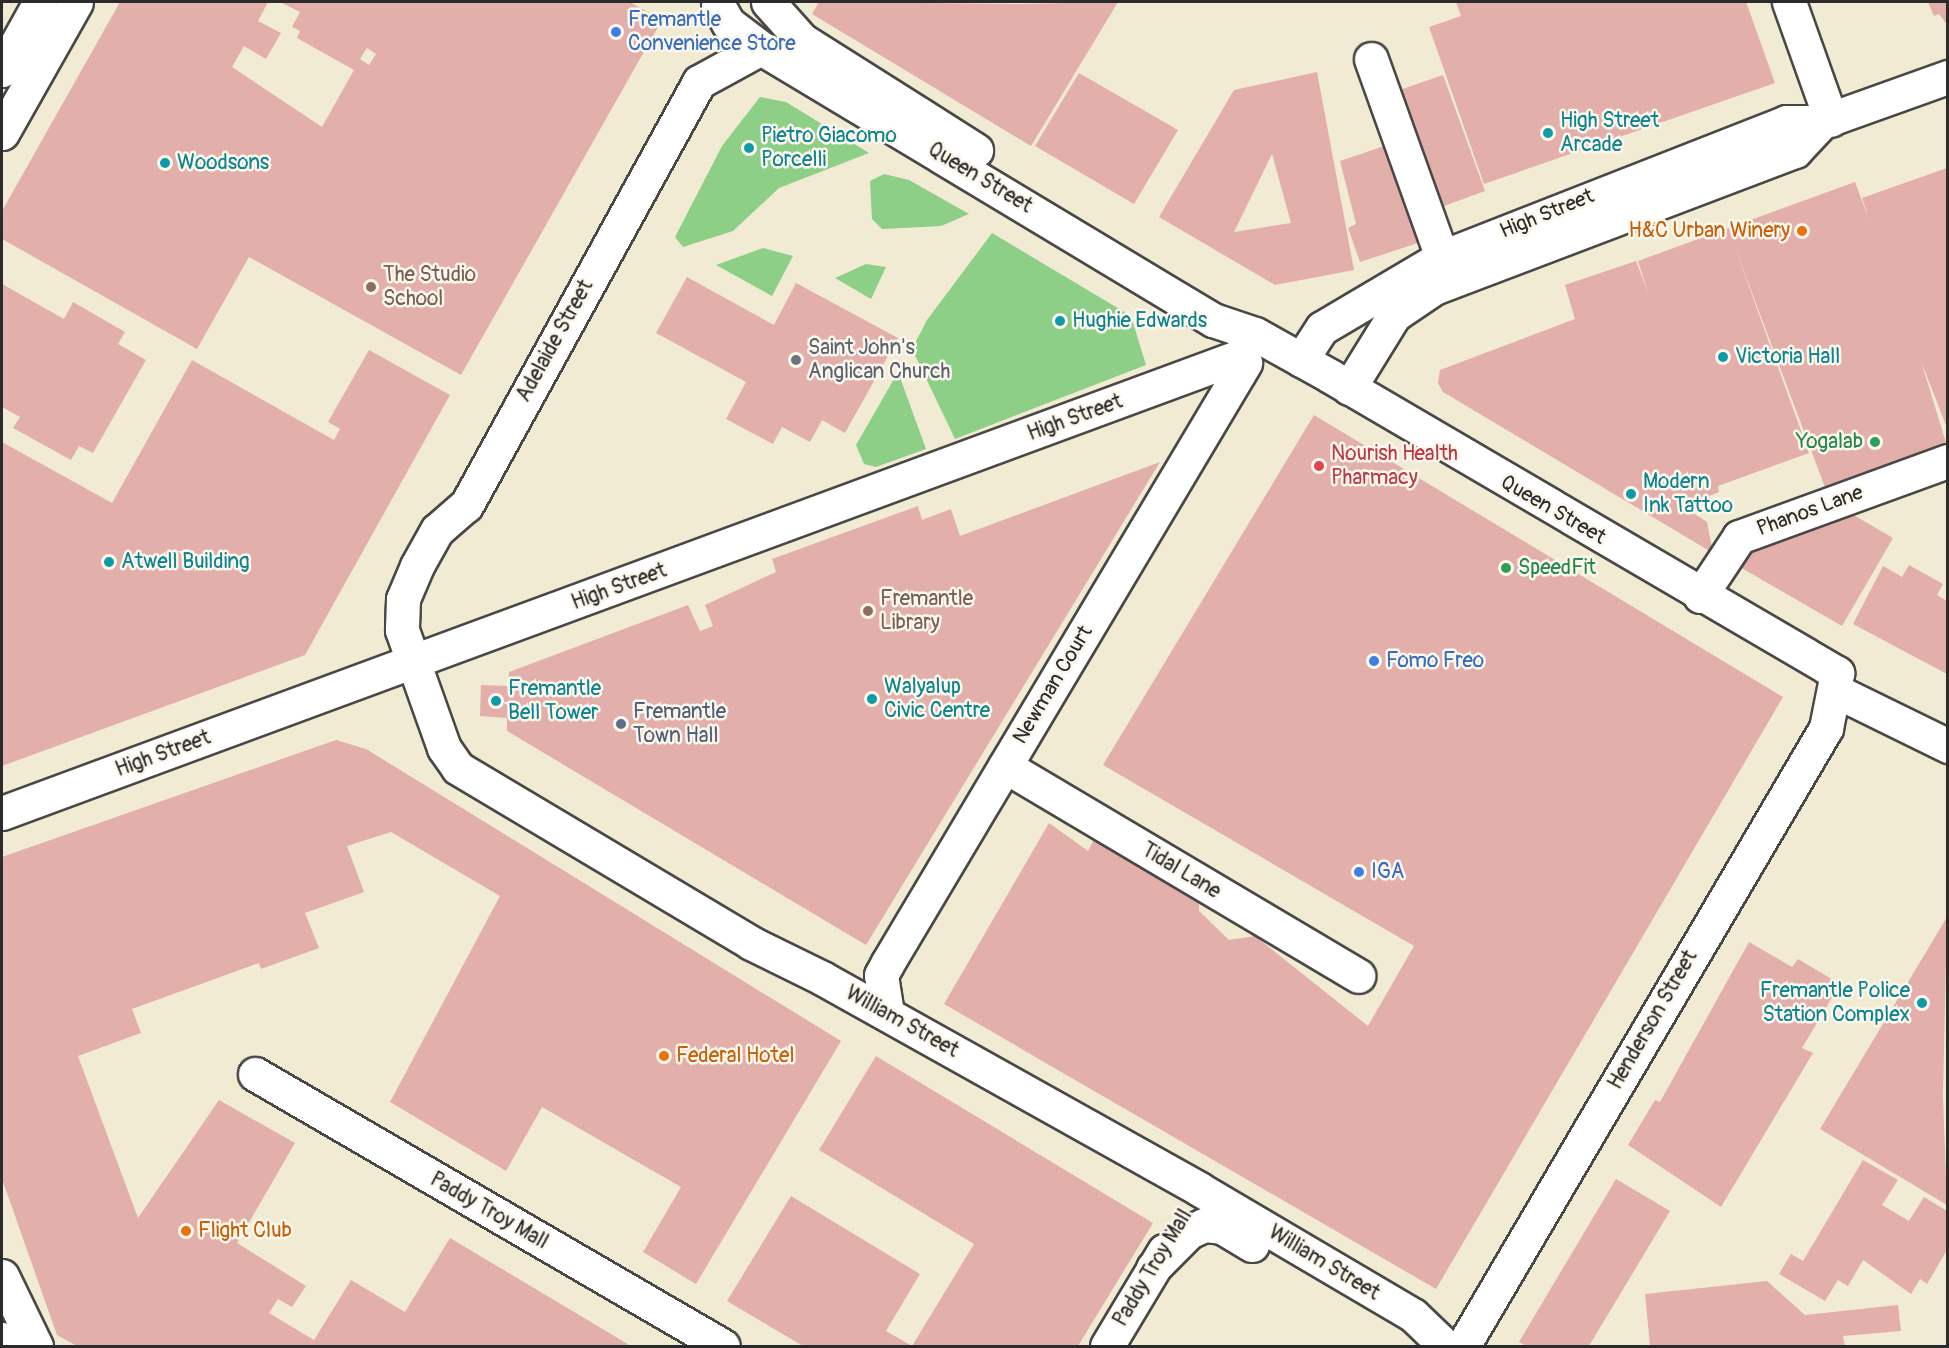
<!DOCTYPE html>
<style>
body{margin:0}
#map{position:relative;width:1949px;height:1348px;overflow:hidden;background:#f1ebd4;font-family:Pangolin,sans-serif}
div>[style]{position:absolute}
.green>*{inset:0;background:#8dcf87}
.building>*{inset:0;background:#e3afaa}
.roads{filter:drop-shadow(2px 0 #494844) drop-shadow(-2px 0 #494844) drop-shadow(0 2px #494844) drop-shadow(0 -2px #494844)}
.minor>*{height:33px;margin:-16.5px;padding:0 16.5px;transform-origin:16.5px;border-radius:16.5px;background:#fff}
.dots>*{width:16px;height:16px;translate:-50% -50%;box-sizing:border-box;border:3px solid #fbf7ec;border-radius:50%}
span{translate:-50% -50%;white-space:nowrap;text-align:center;line-height:1.15;-webkit-text-stroke:5px #fbf7ec;paint-order:stroke}
.shop-label{font-size:21px;color:#366cbe}
.left{translate:0 -50%;text-align:left}
.culture-label{font-size:21px;color:#0d838f}
.right{translate:-100% -50%;text-align:right}
.street-label{font-size:21px;color:#2b2b2b}
.food-label{font-size:21px;color:#c56008}
.education-label{font-size:21px;color:#785e54}
.worship-label{font-size:21px;color:#5b616d}
.leisure-label{font-size:21px;color:#27864d}
.health-label{font-size:21px;color:#be3a42}
.service-label{font-size:21px;color:#4e5e75}
.frame{position:absolute;inset:0;border:3px solid #2b2b2b;pointer-events:none}
</style>
<div id="map">
<div class="green">
<div style="clip-path:polygon(760px 97px,786px 102px,869px 153px,779px 188px,733px 231px,683px 247px,675px 237px,722px 146px)"></div>
<div style="clip-path:polygon(884px 174px,909px 180px,969px 214px,941px 226px,882px 229px,872px 219px,870px 181px)"></div>
<div style="clip-path:polygon(992px 233px,1131px 316px,1146px 365px,955px 439px,912px 349px,927px 320px)"></div>
<div style="clip-path:polygon(763px 248px,793px 256px,772px 296px,716px 265px)"></div>
<div style="clip-path:polygon(866px 264px,886px 267px,871px 299px,835px 278px)"></div>
<div style="clip-path:polygon(898px 372px,926px 449px,876px 467px,864px 464px,856px 445px)"></div>
</div>
<div class="building">
<div style="clip-path:polygon(evenodd,120px 2px,268px 2px,258px 21px,281px 33px,266px 59px,244px 46px,232px 67px,322px 127px,354px 70px,297px 38px,300px 31px,292px 27px,300px 12px,280px 2px,630px 2px,662px 20px,461px 375px,249px 257px,197px 349px,2px 239px,2px 211px,120px 2px,367px 48px,376px 54px,369px 65px,360px 59px,367px 48px)"></div>
<div style="clip-path:polygon(819px 2px,1021px 4px,1118px 2px,1031px 146px,812px 14px)"></div>
<div style="clip-path:polygon(1456px 2px,1746px 2px,1775px 83px,1484px 184px,1429px 27px,1461px 16px)"></div>
<div style="clip-path:polygon(1928px 2px,1947px 2px,1947px 25px,1939px 14px,1934px 16px)"></div>
<div style="clip-path:polygon(evenodd,1317px 72px,1354px 270px,1275px 285px,1159px 217px,1234px 90px,1317px 72px,1272px 154px,1291px 223px,1234px 232px,1272px 154px)"></div>
<div style="clip-path:polygon(1079px 73px,1178px 130px,1134px 204px,1035px 146px)"></div>
<div style="clip-path:polygon(1443px 75px,1485px 191px,1433px 210px,1391px 93px)"></div>
<div style="clip-path:polygon(1393px 143px,1427px 240px,1360px 262px,1348px 228px,1356px 224px,1340px 161px)"></div>
<div style="clip-path:polygon(1947px 168px,1947px 428px,1921px 361px,1947px 446px,1826px 490px,1734px 245px,1809px 453px,1718px 486px,1719px 492px,1700px 500px,1693px 513px,1707px 522px,1713px 553px,1443px 392px,1438px 383px,1440px 370px,1575px 319px,1565px 285px,1636px 261px,1648px 293px,1638px 261px,1855px 182px,1869px 220px,1862px 198px)"></div>
<div style="clip-path:polygon(687px 277px,774px 325px,796px 283px,898px 338px,845px 433px,822px 420px,810px 442px,782px 427px,773px 444px,726px 419px,746px 382px,656px 333px)"></div>
<div style="clip-path:polygon(2px 284px,64px 319px,73px 302px,125px 332px,118px 344px,146px 360px,93px 453px,79px 446px,71px 460px,13px 428px,20px 417px,2px 407px)"></div>
<div style="clip-path:polygon(369px 350px,450px 395px,305px 655px,2px 766px,2px 442px,112px 503px,192px 360px,334px 440px,340px 429px,328px 422px)"></div>
<div style="clip-path:polygon(1314px 415px,1783px 697px,1436px 1289px,944px 1004px,1049px 823px,1088px 851px,1096px 836px,1199px 900px,1199px 911px,1229px 940px,1255px 936px,1368px 1026px,1414px 946px,1103px 765px)"></div>
<div style="clip-path:polygon(1160px 462px,866px 945px,507px 731px,507px 718px,480px 716px,481px 685px,509px 686px,509px 672px,688px 605px,700px 631px,713px 626px,705px 605px,776px 572px,772px 559px,918px 506px,922px 520px,951px 509px,960px 536px)"></div>
<div style="clip-path:polygon(1845px 510px,1893px 538px,1842px 626px,1740px 567px,1755px 540px)"></div>
<div style="clip-path:polygon(1909px 565px,1943px 584px,1937px 595px,1947px 601px,1947px 674px,1853px 624px,1883px 566px,1902px 577px)"></div>
<div style="clip-path:polygon(336px 740px,366px 749px,841px 1041px,696px 1284px,643px 1252px,681px 1187px,542px 1107px,506px 1171px,390px 1102px,500px 896px,391px 832px,347px 846px,364px 892px,305px 913px,319px 948px,261px 969px,259px 963px,132px 1009px,141px 1033px,78px 1056px,138px 1218px,219px 1100px,295px 1143px,237px 1243px,306px 1286px,292px 1307px,278px 1299px,269px 1313px,314px 1340px,351px 1280px,405px 1312px,450px 1238px,631px 1346px,77px 1346px,57px 1335px,2px 1179px,2px 857px)"></div>
<div style="clip-path:polygon(1947px 917px,1943px 1096px,1947px 1205px,1820px 1129px)"></div>
<div style="clip-path:polygon(1749px 942px,1792px 967px,1798px 959px,1840px 984px,1802px 1048px,1813px 1053px,1721px 1207px,1628px 1145px,1655px 1100px,1660px 1102px)"></div>
<div style="clip-path:polygon(876px 1056px,1153px 1223px,1078px 1346px,803px 1346px,727px 1301px,791px 1196px,920px 1274px,886px 1331px,912px 1346px,974px 1244px,819px 1150px)"></div>
<div style="clip-path:polygon(1863px 1160px,1898px 1180px,1882px 1205px,1909px 1221px,1924px 1197px,1947px 1211px,1947px 1250px,1927px 1284px,1920px 1279px,1911px 1294px,1863px 1260px,1848px 1286px,1838px 1280px,1825px 1301px,1779px 1274px,1791px 1254px,1803px 1261px)"></div>
<div style="clip-path:polygon(1616px 1179px,1670px 1211px,1589px 1346px,1526px 1346px,1519px 1342px)"></div>
<div style="clip-path:polygon(1767px 1281px,1805px 1315px,1898px 1305px,1901px 1331px,1843px 1336px,1845px 1346px,1650px 1346px,1645px 1294px)"></div>
</div>
<div class="roads">
<div class="minor">
<div style="left:768px;top:2px;width:51px;rotate:48.2deg"></div>
<div style="left:802px;top:40px;width:206px;rotate:32.3deg"></div>
<div style="left:1789px;top:2px;width:125px;rotate:70.4deg"></div>
<div style="left:718px;top:5px;width:21px;rotate:61deg"></div>
<div style="left:728px;top:23px;width:41px;rotate:37.1deg"></div>
<div style="left:761px;top:48px;width:528px;rotate:31.04deg"></div>
<div style="left:1213px;top:320px;width:44px;rotate:18.4deg"></div>
<div style="left:1255px;top:334px;width:86px;rotate:29.2deg"></div>
<div style="left:1330px;top:376px;width:588px;rotate:30.36deg"></div>
<div style="left:1837px;top:673px;width:56px;rotate:101.3deg"></div>
<div style="left:1826px;top:728px;width:717px;rotate:120.43deg"></div>
<div style="left:761px;top:48px;width:71px;rotate:151.3deg"></div>
<div style="left:699px;top:82px;width:483px;rotate:118.8deg"></div>
<div style="left:466px;top:505px;width:38px;rotate:139deg"></div>
<div style="left:437px;top:530px;width:41px;rotate:119.1deg"></div>
<div style="left:417px;top:566px;width:36px;rotate:113deg"></div>
<div style="left:403px;top:599px;width:31px;rotate:92deg"></div>
<div style="left:402px;top:630px;width:125px;rotate:70.4deg"></div>
<div style="left:444px;top:748px;width:24px;rotate:55deg"></div>
<div style="left:458px;top:768px;width:341px;rotate:30.8deg"></div>
<div style="left:751px;top:943px;width:79px;rotate:26.2deg"></div>
<div style="left:822px;top:978px;width:432px;rotate:29.2deg"></div>
<div style="left:1199px;top:1189px;width:248px;rotate:30.5deg"></div>
<div style="left:1413px;top:1315px;width:37px;rotate:44deg"></div>
<div style="left:1371px;top:59px;width:210px;rotate:70.3deg"></div>
<div style="left:2px;top:70px;width:78px;rotate:-60.8deg"></div>
<div style="left:2px;top:133px;width:150px;rotate:-60.5deg"></div>
<div style="left:1301px;top:360px;width:38px;rotate:-57deg"></div>
<div style="left:1322px;top:328px;width:139px;rotate:-30.6deg"></div>
<div style="left:1442px;top:257px;width:370px;rotate:-21.4deg"></div>
<div style="left:1786px;top:122px;width:36px"></div>
<div style="left:1822px;top:122px;width:134px;rotate:-19.7deg"></div>
<div style="left:1349px;top:388px;width:86px;rotate:-58.3deg"></div>
<div style="left:1394px;top:315px;width:48px;rotate:-34deg"></div>
<div style="left:1434px;top:288px;width:386px;rotate:-20.8deg"></div>
<div style="left:1795px;top:151px;width:40px;rotate:-47deg"></div>
<div style="left:1700px;top:596px;width:71px;rotate:-56.5deg"></div>
<div style="left:1739px;top:537px;width:222px;rotate:-20deg"></div>
<div style="left:1838px;top:692px;width:123px;rotate:26.1deg"></div>
<div style="left:1005px;top:766px;width:411px;rotate:30.7deg"></div>
<div style="left:2px;top:813px;width:1314px;rotate:-20.26deg"></div>
<div style="left:887px;top:1013px;width:38px;rotate:-99deg"></div>
<div style="left:881px;top:975px;width:13px;rotate:-61deg"></div>
<div style="left:887px;top:964px;width:700px;rotate:-59.22deg"></div>
<div style="left:255px;top:1074px;width:541px;rotate:30.17deg"></div>
<div style="left:1153px;top:1268px;width:51px;rotate:-45deg"></div>
<div style="left:1189px;top:1232px;width:17px;rotate:-25deg"></div>
<div style="left:1204px;top:1225px;width:18px;rotate:6deg"></div>
<div style="left:1222px;top:1227px;width:35px;rotate:31deg"></div>
<div style="left:2px;top:1276px;width:78px;rotate:64.1deg"></div>
<div style="left:2px;top:1339px;width:8px;rotate:67deg"></div>
<div style="left:1107px;top:1346px;width:111px;rotate:-59deg"></div>
</div>
</div>
<div class="dots">
<div style="left:616px;top:32px;background:#3f7fe0"></div>
<div style="left:1548px;top:133px;background:#0f9aa8"></div>
<div style="left:749px;top:148px;background:#0f9aa8"></div>
<div style="left:165px;top:163px;background:#0f9aa8"></div>
<div style="left:1802px;top:231px;background:#e8710a"></div>
<div style="left:371px;top:287px;background:#8d6e63"></div>
<div style="left:1060px;top:321px;background:#0f9aa8"></div>
<div style="left:1723px;top:357px;background:#0f9aa8"></div>
<div style="left:796px;top:360px;background:#6b7280"></div>
<div style="left:1875px;top:442px;background:#2e9e5b"></div>
<div style="left:1319px;top:466px;background:#e0444e"></div>
<div style="left:1631px;top:494px;background:#0f9aa8"></div>
<div style="left:109px;top:562px;background:#0f9aa8"></div>
<div style="left:1506px;top:568px;background:#2e9e5b"></div>
<div style="left:868px;top:611px;background:#8d6e63"></div>
<div style="left:1374px;top:661px;background:#3f7fe0"></div>
<div style="left:872px;top:699px;background:#0f9aa8"></div>
<div style="left:496px;top:701px;background:#0f9aa8"></div>
<div style="left:621px;top:724px;background:#5c6f8a"></div>
<div style="left:1359px;top:872px;background:#3f7fe0"></div>
<div style="left:1922px;top:1003px;background:#0f9aa8"></div>
<div style="left:664px;top:1056px;background:#e8710a"></div>
<div style="left:186px;top:1231px;background:#e8710a"></div>
</div>
<div class="shop-label">
<span class="left" style="left:628px;top:32px">Fremantle<br>Convenience Store</span>
<span class="left" style="left:1386px;top:661px">Fomo Freo</span>
<span class="left" style="left:1371px;top:872px">IGA</span>
</div>
<div class="culture-label">
<span class="left" style="left:1560px;top:133px">High Street<br>Arcade</span>
<span class="left" style="left:761px;top:148px">Pietro Giacomo<br>Porcelli</span>
<span class="left" style="left:177px;top:163px">Woodsons</span>
<span class="left" style="left:1072px;top:321px">Hughie Edwards</span>
<span class="left" style="left:1735px;top:357px">Victoria Hall</span>
<span class="left" style="left:1643px;top:494px">Modern<br>Ink Tattoo</span>
<span class="left" style="left:121px;top:562px">Atwell Building</span>
<span class="left" style="left:884px;top:699px">Walyalup<br>Civic Centre</span>
<span class="left" style="left:508px;top:701px">Fremantle<br>Bell Tower</span>
<span class="right" style="left:1910px;top:1003px">Fremantle Police<br>Station Complex</span>
</div>
<div class="street-label">
<span style="left:980px;top:178px;rotate:31deg">Queen Street</span>
<span style="left:1547px;top:214px;rotate:-22deg">High Street</span>
<span style="left:555px;top:341px;rotate:-61deg">Adelaide Street</span>
<span style="left:1075px;top:418px;rotate:-20deg">High Street</span>
<span style="left:1553px;top:510px;rotate:30deg">Queen Street</span>
<span style="left:1810px;top:511px;rotate:-20deg">Phanos Lane</span>
<span style="left:619px;top:587px;rotate:-20deg">High Street</span>
<span style="left:1053px;top:685px;rotate:-59deg">Newman Court</span>
<span style="left:163px;top:754px;rotate:-20deg">High Street</span>
<span style="left:1181px;top:871px;rotate:31deg">Tidal Lane</span>
<span style="left:1653px;top:1020px;rotate:-60deg">Henderson Street</span>
<span style="left:902px;top:1022px;rotate:29deg">William Street</span>
<span style="left:489px;top:1211px;rotate:30deg">Paddy Troy Mall</span>
<span style="left:1324px;top:1263px;rotate:31deg">William Street</span>
<span style="left:1153px;top:1268px;rotate:-59deg">Paddy Troy Mall</span>
</div>
<div class="food-label">
<span class="right" style="left:1790px;top:231px">H&amp;C Urban Winery</span>
<span class="left" style="left:676px;top:1056px">Federal Hotel</span>
<span class="left" style="left:198px;top:1231px">Flight Club</span>
</div>
<div class="education-label">
<span class="left" style="left:383px;top:287px">The Studio<br>School</span>
<span class="left" style="left:880px;top:611px">Fremantle<br>Library</span>
</div>
<div class="worship-label">
<span class="left" style="left:808px;top:360px">Saint John's<br>Anglican Church</span>
</div>
<div class="leisure-label">
<span class="right" style="left:1863px;top:442px">Yogalab</span>
<span class="left" style="left:1518px;top:568px">SpeedFit</span>
</div>
<div class="health-label">
<span class="left" style="left:1331px;top:466px">Nourish Health<br>Pharmacy</span>
</div>
<div class="service-label">
<span class="left" style="left:633px;top:724px">Fremantle<br>Town Hall</span>
</div>
<div class="frame"></div>
</div>
